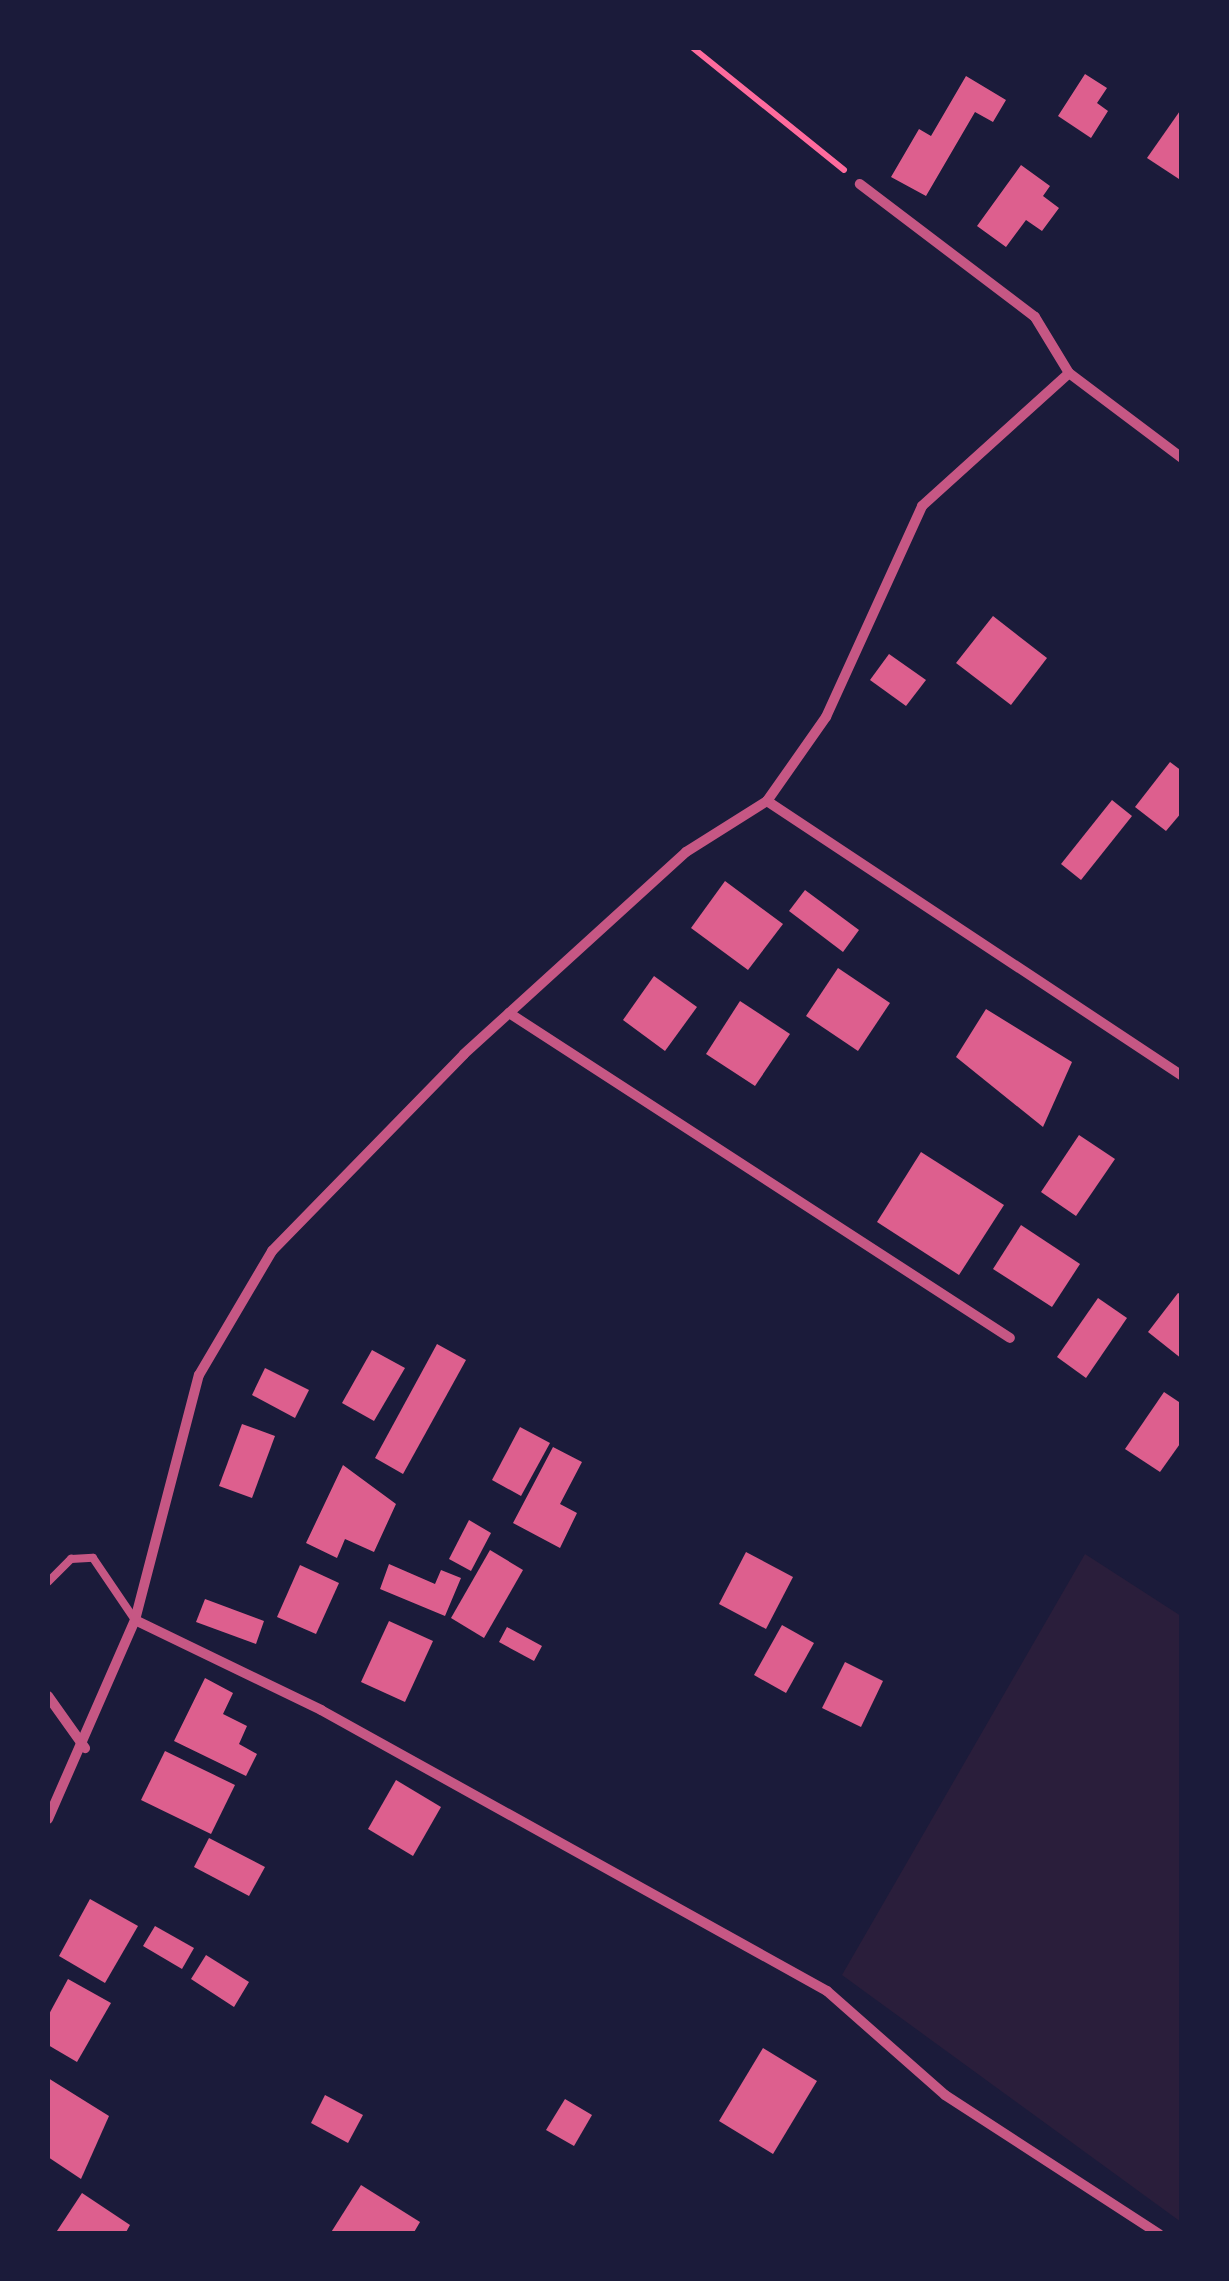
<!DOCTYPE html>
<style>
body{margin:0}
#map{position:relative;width:1229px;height:2281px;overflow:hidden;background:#1b1b3a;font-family:Manrope,sans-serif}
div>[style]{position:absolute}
.green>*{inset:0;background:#2a1e3b}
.building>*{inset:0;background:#dd5f8e}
.path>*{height:6px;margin:-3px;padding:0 3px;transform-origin:3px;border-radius:3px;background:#ff6b9d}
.service>*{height:8px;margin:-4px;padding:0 4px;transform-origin:4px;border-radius:4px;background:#c65784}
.minor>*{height:10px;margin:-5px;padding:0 5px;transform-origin:5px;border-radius:5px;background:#c65784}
span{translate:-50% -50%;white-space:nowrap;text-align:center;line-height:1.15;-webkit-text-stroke:9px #1b1b3a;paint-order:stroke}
.frame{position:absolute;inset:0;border:50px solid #1b1b3a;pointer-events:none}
</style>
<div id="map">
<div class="green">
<div style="clip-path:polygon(1085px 1554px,1181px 1616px,1181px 2222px,842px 1975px)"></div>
</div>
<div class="building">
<div style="clip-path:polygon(1085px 74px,1107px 88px,1097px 103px,1108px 111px,1091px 138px,1058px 116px)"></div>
<div style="clip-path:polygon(966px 76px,1006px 100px,993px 122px,975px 112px,926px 196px,891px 177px,919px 129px,931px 136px)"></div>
<div style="clip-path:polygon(1182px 108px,1182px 181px,1147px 158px)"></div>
<div style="clip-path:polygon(1021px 165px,1050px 186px,1043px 196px,1059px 208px,1042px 231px,1026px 220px,1006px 247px,977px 226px)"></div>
<div style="clip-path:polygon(993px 616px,1047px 658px,1011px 705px,956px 663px)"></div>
<div style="clip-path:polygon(889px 654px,926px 680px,906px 706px,870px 680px)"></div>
<div style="clip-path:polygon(1170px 762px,1182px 771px,1182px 812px,1166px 831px,1135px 807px)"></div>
<div style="clip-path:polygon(1112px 800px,1132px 816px,1081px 880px,1061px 864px)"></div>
<div style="clip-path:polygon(725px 881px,783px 924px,748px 970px,691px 928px)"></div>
<div style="clip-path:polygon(805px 890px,859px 930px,843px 952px,789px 911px)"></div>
<div style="clip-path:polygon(838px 968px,890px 1003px,858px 1051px,806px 1016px)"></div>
<div style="clip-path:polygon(654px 976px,697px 1007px,665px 1051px,623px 1020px)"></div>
<div style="clip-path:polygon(740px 1001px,790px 1034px,755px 1086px,706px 1054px)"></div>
<div style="clip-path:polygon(986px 1009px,1072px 1062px,1043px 1127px,956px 1057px)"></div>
<div style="clip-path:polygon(1079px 1135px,1115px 1159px,1076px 1216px,1041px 1192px)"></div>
<div style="clip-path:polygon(921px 1152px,1004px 1205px,959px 1275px,877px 1222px)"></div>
<div style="clip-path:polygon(1021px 1225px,1080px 1264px,1052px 1307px,993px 1269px)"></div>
<div style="clip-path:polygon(1178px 1293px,1182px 1295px,1182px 1359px,1148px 1332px)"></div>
<div style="clip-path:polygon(1098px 1298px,1127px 1318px,1086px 1378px,1057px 1357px)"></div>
<div style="clip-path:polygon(437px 1344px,466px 1360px,403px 1474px,375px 1458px)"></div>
<div style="clip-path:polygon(372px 1350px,405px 1368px,374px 1421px,342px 1403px)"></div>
<div style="clip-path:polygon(265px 1368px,309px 1390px,295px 1418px,252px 1395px)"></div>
<div style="clip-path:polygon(1164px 1392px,1182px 1404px,1182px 1441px,1160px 1472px,1125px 1449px)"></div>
<div style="clip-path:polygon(242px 1424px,275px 1436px,252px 1498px,219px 1486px)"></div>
<div style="clip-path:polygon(520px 1427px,550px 1443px,521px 1496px,492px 1480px)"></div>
<div style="clip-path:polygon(553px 1447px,582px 1462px,560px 1504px,577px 1513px,560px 1548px,513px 1523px)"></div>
<div style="clip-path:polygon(343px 1465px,396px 1504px,374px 1552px,345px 1539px,337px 1558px,306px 1543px)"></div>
<div style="clip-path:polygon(469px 1520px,491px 1533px,471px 1571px,449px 1559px)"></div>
<div style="clip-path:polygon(490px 1550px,523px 1570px,484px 1638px,451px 1618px)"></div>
<div style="clip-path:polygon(746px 1552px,793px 1577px,766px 1629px,719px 1604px)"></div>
<div style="clip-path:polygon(389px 1564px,435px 1584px,441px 1570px,461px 1578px,445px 1616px,380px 1589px)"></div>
<div style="clip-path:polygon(300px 1565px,339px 1583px,316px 1634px,277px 1617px)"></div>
<div style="clip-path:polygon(205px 1599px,264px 1621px,256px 1644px,196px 1622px)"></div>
<div style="clip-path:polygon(389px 1621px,433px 1641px,405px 1702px,361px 1682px)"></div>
<div style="clip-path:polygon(782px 1625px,814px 1643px,786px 1693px,754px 1675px)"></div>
<div style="clip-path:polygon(507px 1627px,542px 1646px,534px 1661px,499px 1642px)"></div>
<div style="clip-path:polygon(845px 1662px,883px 1681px,861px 1727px,822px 1708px)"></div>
<div style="clip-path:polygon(205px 1678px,233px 1693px,223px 1714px,247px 1726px,239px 1744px,257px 1754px,246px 1776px,174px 1741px)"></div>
<div style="clip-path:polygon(165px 1751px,235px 1785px,211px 1834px,141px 1800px)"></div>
<div style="clip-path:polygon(396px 1780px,441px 1807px,413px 1856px,368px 1829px)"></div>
<div style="clip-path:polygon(209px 1838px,265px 1867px,249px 1896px,194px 1867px)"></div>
<div style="clip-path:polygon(90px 1899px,138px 1926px,105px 1983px,59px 1956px)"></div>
<div style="clip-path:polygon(155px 1926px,194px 1948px,182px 1969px,143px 1946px)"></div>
<div style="clip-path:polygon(206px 1955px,249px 1982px,234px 2007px,191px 1979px)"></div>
<div style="clip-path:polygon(68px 1979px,111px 2003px,77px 2062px,48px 2045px,48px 2016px)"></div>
<div style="clip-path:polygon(763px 2048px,817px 2081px,773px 2154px,719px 2121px)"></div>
<div style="clip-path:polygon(48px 2078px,109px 2116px,81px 2179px,48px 2157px)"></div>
<div style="clip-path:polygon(325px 2095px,363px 2115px,348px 2143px,311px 2123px)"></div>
<div style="clip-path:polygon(565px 2099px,592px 2115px,574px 2146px,546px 2130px)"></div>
<div style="clip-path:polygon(361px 2185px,420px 2222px,413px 2234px,330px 2234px)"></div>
<div style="clip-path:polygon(82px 2193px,130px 2225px,125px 2234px,55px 2234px)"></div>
</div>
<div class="path">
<div style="left:693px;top:48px;width:194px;rotate:38.9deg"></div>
</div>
<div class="service">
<div style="left:48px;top:1582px;width:33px;rotate:-45deg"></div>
<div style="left:71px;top:1559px;width:22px;rotate:-3deg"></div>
<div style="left:93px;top:1558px;width:75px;rotate:55.9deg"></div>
</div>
<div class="minor">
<div style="left:1069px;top:373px;width:141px;rotate:37deg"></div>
<div style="left:767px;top:801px;width:498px;rotate:33.5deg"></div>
<div style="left:509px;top:1013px;width:597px;rotate:32.97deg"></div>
<div style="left:135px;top:1620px;width:207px;rotate:25.8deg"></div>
<div style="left:321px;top:1710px;width:579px;rotate:29.04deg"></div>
<div style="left:827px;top:1991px;width:157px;rotate:41.4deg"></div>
<div style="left:945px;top:2095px;width:255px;rotate:33deg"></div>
<div style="left:48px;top:1696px;width:64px;rotate:54.6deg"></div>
<div style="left:48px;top:1819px;width:217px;rotate:-66.4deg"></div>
<div style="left:135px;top:1620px;width:253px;rotate:-75.4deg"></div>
<div style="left:199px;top:1375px;width:144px;rotate:-59.5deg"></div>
<div style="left:272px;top:1251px;width:275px;rotate:-45.7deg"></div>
<div style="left:464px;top:1054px;width:300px;rotate:-42.3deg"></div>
<div style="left:686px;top:852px;width:96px;rotate:-32.2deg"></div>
<div style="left:767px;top:801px;width:103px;rotate:-54.9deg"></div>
<div style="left:826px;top:717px;width:232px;rotate:-65.5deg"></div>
<div style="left:922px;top:506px;width:198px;rotate:-42.1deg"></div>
<div style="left:1069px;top:373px;width:66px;rotate:-121.3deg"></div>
<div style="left:1035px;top:317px;width:220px;rotate:-142.8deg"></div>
</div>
<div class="frame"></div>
</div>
